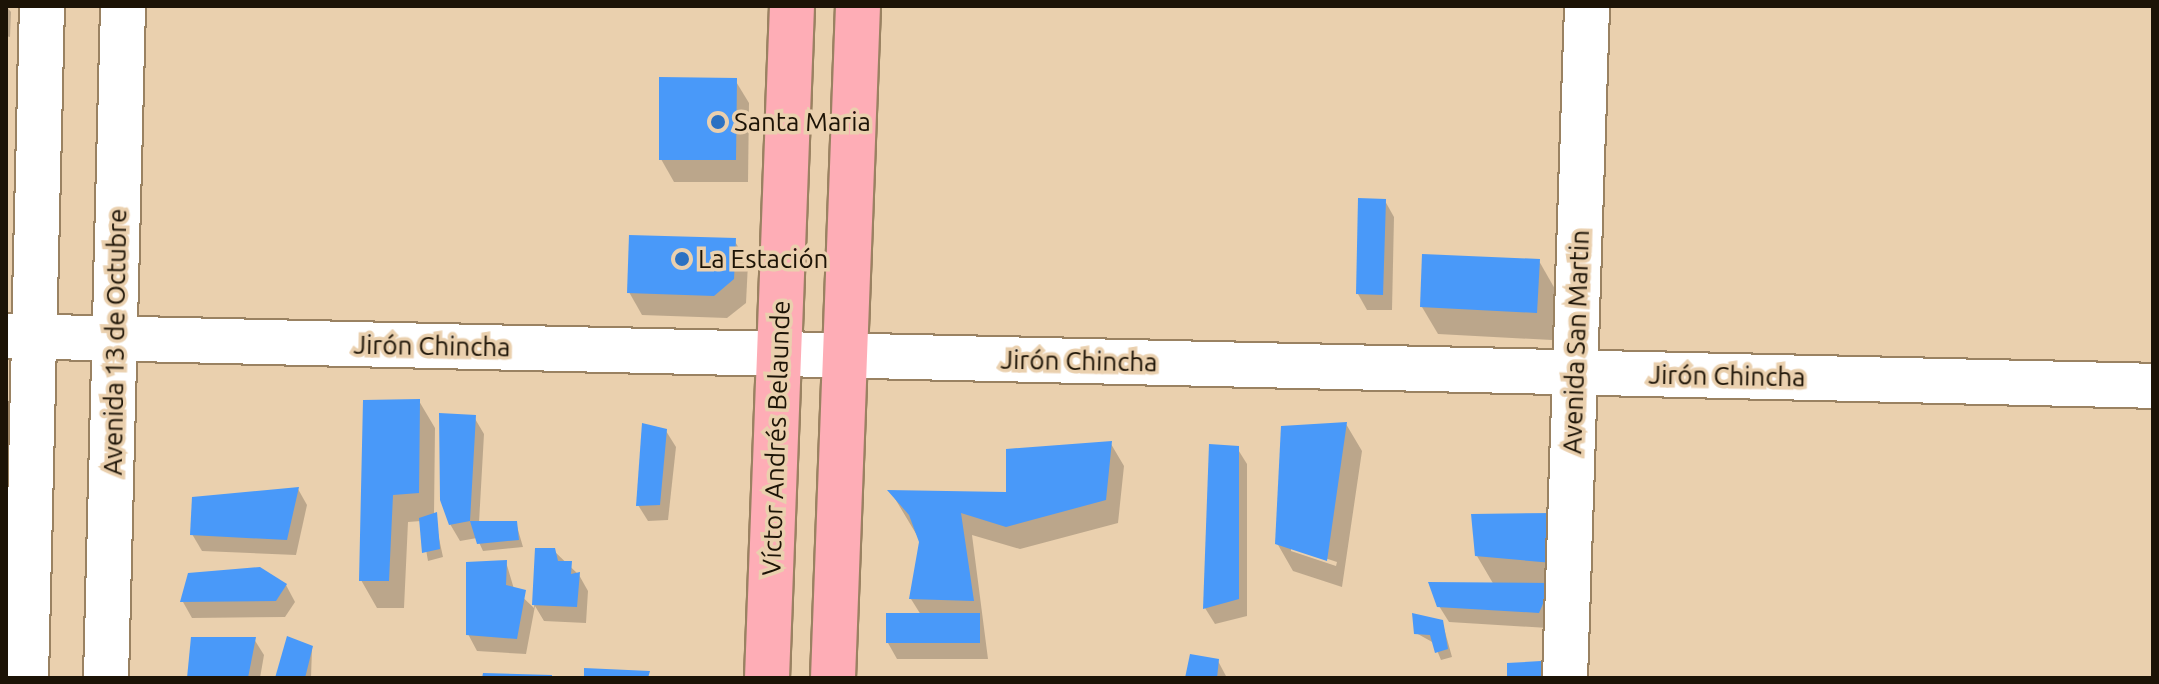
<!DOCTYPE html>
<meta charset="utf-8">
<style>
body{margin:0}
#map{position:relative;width:2159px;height:684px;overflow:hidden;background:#ead0ae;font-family:Ubuntu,sans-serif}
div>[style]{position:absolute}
.shadow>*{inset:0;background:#0003}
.building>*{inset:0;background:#4999f9}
.roads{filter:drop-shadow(2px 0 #9a8262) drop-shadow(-2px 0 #9a8262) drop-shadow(0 2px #9a8262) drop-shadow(0 -2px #9a8262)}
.minor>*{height:44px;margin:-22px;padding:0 22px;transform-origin:22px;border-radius:22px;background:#fff}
.major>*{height:44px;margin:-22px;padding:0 22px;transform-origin:22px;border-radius:22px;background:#feadb6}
.dots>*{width:22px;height:22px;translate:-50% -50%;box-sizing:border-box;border:4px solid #ead0ae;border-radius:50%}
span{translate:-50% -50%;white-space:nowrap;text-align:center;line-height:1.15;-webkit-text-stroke:7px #ead0ae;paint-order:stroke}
.poi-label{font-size:26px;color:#1c1306}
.left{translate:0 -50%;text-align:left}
.street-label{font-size:26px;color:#1c1306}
.frame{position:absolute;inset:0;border:8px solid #1c1306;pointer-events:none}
</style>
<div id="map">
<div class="shadow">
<div style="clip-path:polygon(6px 6px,11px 12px,10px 37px,6px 36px)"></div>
<div style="clip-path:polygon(735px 80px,749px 103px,748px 182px,674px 182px,661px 159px)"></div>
<div style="clip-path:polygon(1385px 201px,1394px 217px,1392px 310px,1367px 310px,1358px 294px)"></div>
<div style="clip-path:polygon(734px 240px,748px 263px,746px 303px,727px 318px,642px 315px,629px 292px)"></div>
<div style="clip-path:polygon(1539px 261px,1555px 289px,1552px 340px,1438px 334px,1422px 307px)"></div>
<div style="clip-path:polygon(419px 401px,435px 428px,434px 515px,443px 557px,428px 561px,421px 521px,408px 522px,404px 608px,377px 608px,361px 580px)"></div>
<div style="clip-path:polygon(6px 405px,11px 405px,21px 509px,6px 509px)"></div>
<div style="clip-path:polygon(474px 417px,484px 434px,479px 523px,516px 523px,523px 547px,483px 551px,477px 538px,460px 541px,450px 524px)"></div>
<div style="clip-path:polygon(evenodd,1346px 424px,1362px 451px,1342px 587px,1293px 571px,1277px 543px,1346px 424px,1291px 547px,1337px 562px,1336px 566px,1291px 551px,1291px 547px)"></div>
<div style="clip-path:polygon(666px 431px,676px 447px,668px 520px,648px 521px,638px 505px)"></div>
<div style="clip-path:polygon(1111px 444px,1124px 466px,1118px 523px,1020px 549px,972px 535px,988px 659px,897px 659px,888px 643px,921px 615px,911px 599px,921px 542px,891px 492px,1008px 494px)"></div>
<div style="clip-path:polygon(1211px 447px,1237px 448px,1247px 464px,1247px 616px,1215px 624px,1205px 608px)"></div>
<div style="clip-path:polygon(298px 489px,307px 505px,296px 555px,202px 551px,192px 534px)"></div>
<div style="clip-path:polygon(1553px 515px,1548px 628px,1449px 622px,1439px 606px,1494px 585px,1477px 556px)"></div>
<div style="clip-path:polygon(537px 550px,553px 550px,579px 575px,588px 591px,586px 623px,544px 621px,535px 606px,526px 654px,477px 651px,468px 634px,506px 562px,514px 589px,534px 608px)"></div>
<div style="clip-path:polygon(286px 585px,295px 602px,285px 617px,192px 618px,183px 602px)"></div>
<div style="clip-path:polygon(1442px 621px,1452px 657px,1441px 660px,1434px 643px,1416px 633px)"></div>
<div style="clip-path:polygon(254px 639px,264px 655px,260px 678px,189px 678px)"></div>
<div style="clip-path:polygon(312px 648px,311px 678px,277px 678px)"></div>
<div style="clip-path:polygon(1218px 661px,1227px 678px,1187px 678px)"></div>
</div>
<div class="building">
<div style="clip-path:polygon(659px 77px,737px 78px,736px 160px,659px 160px)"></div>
<div style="clip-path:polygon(1358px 198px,1386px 199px,1383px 295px,1356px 294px)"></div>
<div style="clip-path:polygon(629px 235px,736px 238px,734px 279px,714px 296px,627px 293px)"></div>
<div style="clip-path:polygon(1422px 254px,1540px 259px,1537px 313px,1420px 307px)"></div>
<div style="clip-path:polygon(420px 399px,419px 493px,393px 495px,389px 581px,359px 581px,363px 400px)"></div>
<div style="clip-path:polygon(439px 413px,476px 415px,470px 521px,517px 521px,519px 540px,477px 544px,470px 521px,449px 525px,440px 500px)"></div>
<div style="clip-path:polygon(1347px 422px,1327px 561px,1275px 544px,1281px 426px)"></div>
<div style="clip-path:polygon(642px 423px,667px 429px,660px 505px,636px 506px)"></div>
<div style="clip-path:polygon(1112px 441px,1106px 500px,1006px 527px,961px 513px,974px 601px,909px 599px,919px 542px,909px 515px,887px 490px,1006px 492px,1006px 449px)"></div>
<div style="clip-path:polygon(1209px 444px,1239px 446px,1239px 599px,1203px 609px)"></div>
<div style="clip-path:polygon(299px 487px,287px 540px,190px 535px,192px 497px)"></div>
<div style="clip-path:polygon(437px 512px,440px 549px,422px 553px,419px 518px)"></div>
<div style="clip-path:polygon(1555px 513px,1553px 563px,1475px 556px,1471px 514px)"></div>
<div style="clip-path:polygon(535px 548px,555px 548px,558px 561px,572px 561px,571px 574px,580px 572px,577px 607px,532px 605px)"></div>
<div style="clip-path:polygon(507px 560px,506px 585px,526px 590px,517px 639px,466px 635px,466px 562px)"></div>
<div style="clip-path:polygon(260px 567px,287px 584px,276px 601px,180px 602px,188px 573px)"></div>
<div style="clip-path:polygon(1428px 582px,1552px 583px,1539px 613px,1437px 607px)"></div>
<div style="clip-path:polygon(886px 613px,980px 613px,980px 643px,886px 643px)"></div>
<div style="clip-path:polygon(1412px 613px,1443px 620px,1448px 649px,1435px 653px,1430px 635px,1414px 634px)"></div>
<div style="clip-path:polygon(287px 636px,313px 646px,305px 678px,275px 678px)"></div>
<div style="clip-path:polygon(191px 637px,256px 637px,248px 678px,187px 678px)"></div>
<div style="clip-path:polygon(1190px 654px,1219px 659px,1217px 678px,1185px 678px)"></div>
<div style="clip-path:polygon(1541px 661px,1543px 678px,1507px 678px,1507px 663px)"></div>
<div style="clip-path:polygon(584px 668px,650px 671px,648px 678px,584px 678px)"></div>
<div style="clip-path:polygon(483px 673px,552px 675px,552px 678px,482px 678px)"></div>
</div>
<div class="roads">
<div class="minor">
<div style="left:6px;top:336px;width:2148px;rotate:1.33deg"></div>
<div style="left:26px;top:678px;width:672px;rotate:-88.64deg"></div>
<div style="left:106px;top:678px;width:672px;rotate:-88.55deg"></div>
<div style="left:1565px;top:678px;width:672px;rotate:-88.12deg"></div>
</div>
<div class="major">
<div style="left:767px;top:678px;width:672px;rotate:-87.87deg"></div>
<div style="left:833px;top:678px;width:672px;rotate:-87.87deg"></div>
</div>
</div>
<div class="dots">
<div style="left:718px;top:122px;background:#2b71c2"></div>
<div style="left:682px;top:259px;background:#2b71c2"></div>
</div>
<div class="poi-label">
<span class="left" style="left:734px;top:122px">Santa Maria</span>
<span class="left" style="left:698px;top:259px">La Estación</span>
</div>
<div class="street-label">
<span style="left:115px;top:342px;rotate:-89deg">Avenida 13 de Octubre</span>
<span style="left:1576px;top:342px;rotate:-88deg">Avenida San Martin</span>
<span style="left:432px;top:346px;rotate:1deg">Jirón Chincha</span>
<span style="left:1079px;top:361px;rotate:1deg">Jirón Chincha</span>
<span style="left:1727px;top:376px;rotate:1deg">Jirón Chincha</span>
<span style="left:776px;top:438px;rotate:-88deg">Víctor Andrés Belaunde</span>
</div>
<div class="frame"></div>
</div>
